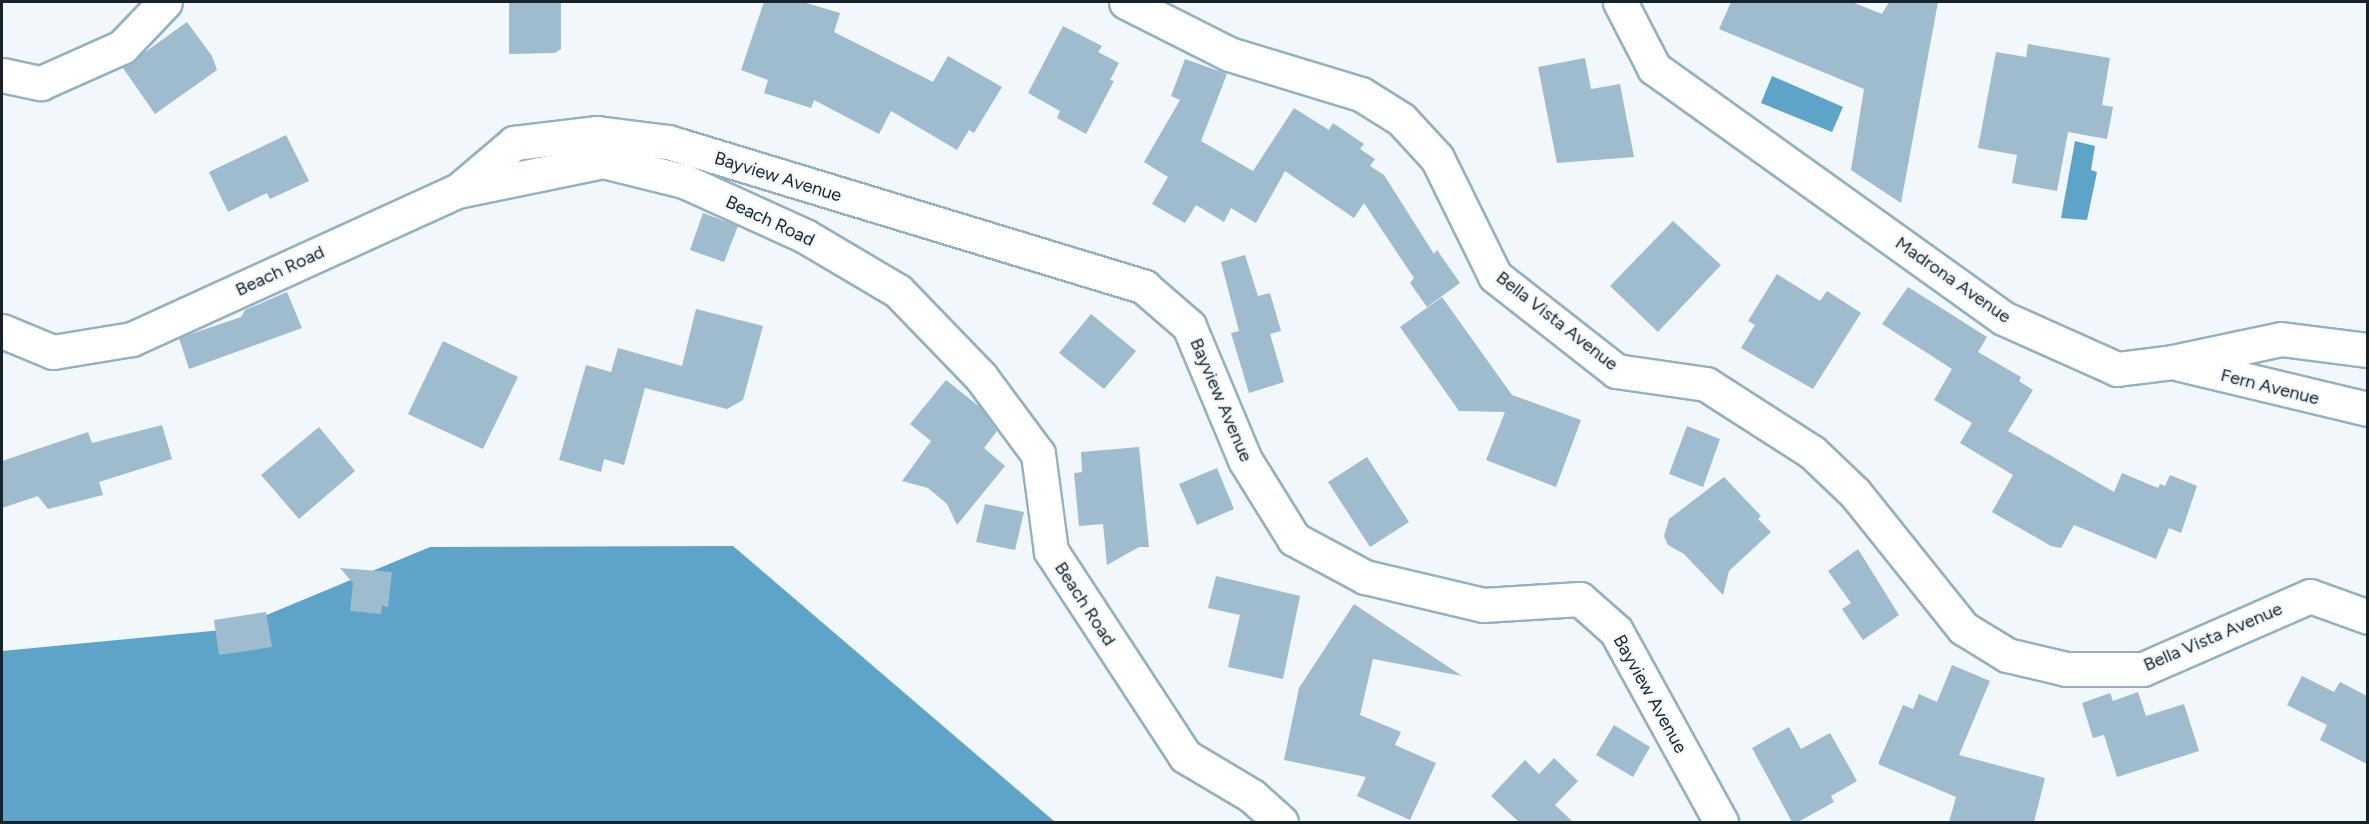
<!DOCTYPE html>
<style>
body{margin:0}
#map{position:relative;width:2369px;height:824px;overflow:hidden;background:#f1f7fb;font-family:Figtree,sans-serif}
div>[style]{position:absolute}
.water>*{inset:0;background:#5da4c8}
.building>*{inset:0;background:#9ebccd}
.roads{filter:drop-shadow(2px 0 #93b1c2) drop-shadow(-2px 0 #93b1c2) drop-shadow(0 2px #93b1c2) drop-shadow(0 -2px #93b1c2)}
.minor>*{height:33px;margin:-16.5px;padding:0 16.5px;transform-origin:16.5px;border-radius:16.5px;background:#fff}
span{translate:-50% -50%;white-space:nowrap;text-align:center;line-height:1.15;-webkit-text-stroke:4.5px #f1f7fb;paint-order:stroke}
.street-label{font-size:18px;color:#17232a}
.frame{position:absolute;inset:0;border:3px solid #17232a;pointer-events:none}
</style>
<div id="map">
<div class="water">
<div style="clip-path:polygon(1772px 76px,1843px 107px,1832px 132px,1761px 103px)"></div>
<div style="clip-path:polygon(2075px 141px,2095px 146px,2091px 170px,2097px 172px,2087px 220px,2061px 218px)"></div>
<div style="clip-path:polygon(733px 546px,1055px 822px,2px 822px,2px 651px,233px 629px,430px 547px)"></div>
</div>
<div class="building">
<div style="clip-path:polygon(509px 2px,561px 2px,561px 49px,555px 53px,509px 54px)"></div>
<div style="clip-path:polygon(764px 2px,803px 2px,840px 13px,834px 32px,933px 82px,948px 56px,1002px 87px,974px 133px,969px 130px,957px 150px,891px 111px,879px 134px,814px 100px,811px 108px,764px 93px,768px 80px,741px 70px)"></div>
<div style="clip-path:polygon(1731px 2px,1852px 2px,1882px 14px,1889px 2px,1938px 2px,1901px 203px,1851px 170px,1864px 89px,1719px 29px)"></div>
<div style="clip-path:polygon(187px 22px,212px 56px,217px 70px,155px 114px,123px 68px)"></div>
<div style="clip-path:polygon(1063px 26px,1102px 46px,1098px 52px,1119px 63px,1110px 80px,1114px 81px,1086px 134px,1057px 118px,1060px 111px,1028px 93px)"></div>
<div style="clip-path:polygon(2028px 44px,2110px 58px,2102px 105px,2113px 107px,2107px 139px,2068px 132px,2057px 191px,2012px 183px,2017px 155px,1978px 148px,1996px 52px,2026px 57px)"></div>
<div style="clip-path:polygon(1585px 58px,1591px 89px,1620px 84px,1634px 157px,1557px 163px,1538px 67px)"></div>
<div style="clip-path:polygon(1185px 59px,1227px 74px,1201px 141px,1253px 171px,1294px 108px,1329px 130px,1333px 123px,1364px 144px,1360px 149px,1375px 159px,1370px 166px,1384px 175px,1434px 254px,1437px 250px,1460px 283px,1427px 307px,1410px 283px,1414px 278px,1364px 203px,1354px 218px,1285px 171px,1256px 223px,1231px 208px,1224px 222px,1196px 205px,1185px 223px,1152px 204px,1168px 177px,1144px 162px,1180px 100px,1171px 96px)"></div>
<div style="clip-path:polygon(286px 135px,309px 181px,270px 199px,267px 193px,228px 212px,209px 172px)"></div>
<div style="clip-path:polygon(703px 213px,738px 226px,724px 262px,690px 250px)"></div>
<div style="clip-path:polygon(1673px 221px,1721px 265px,1658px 332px,1610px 286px)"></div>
<div style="clip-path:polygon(1245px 255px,1258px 296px,1270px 293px,1281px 331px,1270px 334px,1284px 382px,1249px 393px,1231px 333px,1239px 331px,1221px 262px)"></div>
<div style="clip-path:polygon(1777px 274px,1820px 301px,1827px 291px,1861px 313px,1813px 389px,1741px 348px,1755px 325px,1748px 321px)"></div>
<div style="clip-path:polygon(1908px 287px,1987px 337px,1978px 352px,2021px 377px,2019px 381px,2033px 390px,2008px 431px,2114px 492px,2122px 473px,2158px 488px,2160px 484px,2165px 486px,2170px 475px,2197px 486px,2181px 533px,2169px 528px,2156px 559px,2074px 525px,2061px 548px,2051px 546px,1992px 512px,2013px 475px,1960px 443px,1972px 423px,1934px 400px,1952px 369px,1882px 324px)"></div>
<div style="clip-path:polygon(287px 292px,302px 328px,189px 369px,179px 338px,241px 317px,245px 310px)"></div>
<div style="clip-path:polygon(1442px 297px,1512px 395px,1581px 420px,1556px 487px,1486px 460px,1505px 412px,1459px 411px,1400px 327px)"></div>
<div style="clip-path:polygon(696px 309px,763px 326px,743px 400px,727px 409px,645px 388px,624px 465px,604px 459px,601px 472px,559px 460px,586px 365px,611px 372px,618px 348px,682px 366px)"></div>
<div style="clip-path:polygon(1091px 314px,1136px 351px,1104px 389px,1059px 353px)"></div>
<div style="clip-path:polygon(443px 341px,518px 377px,483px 449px,408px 414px)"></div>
<div style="clip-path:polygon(946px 380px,981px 408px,997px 431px,984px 448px,1005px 466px,957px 525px,947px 504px,928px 488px,902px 481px,931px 441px,910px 424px)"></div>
<div style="clip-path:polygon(162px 425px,172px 459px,99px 482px,103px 495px,48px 509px,38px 496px,2px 508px,2px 461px,88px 432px,92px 443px)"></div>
<div style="clip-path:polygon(1687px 426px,1720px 439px,1703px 487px,1669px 474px)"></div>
<div style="clip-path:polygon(319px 427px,355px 471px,299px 519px,261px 475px)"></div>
<div style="clip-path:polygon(1139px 447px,1149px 547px,1139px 547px,1107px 565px,1103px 524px,1079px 526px,1074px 473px,1082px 472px,1081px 452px)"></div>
<div style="clip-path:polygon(1367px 457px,1409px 522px,1370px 547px,1328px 482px)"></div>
<div style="clip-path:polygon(1217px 468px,1234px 509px,1197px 525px,1179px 484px)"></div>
<div style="clip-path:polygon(1724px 477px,1761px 516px,1758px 519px,1771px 532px,1729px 571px,1723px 595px,1684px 554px,1668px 545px,1664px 536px,1669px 519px)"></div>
<div style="clip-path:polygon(985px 504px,1024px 512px,1015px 550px,976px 542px)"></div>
<div style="clip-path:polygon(1858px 549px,1899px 615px,1863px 640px,1842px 609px,1851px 603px,1828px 571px)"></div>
<div style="clip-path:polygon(340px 568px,392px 572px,388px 607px,382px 606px,381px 614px,350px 611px,353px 583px)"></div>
<div style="clip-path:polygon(1216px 576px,1300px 596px,1283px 679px,1228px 667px,1240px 615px,1208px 608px)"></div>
<div style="clip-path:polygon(1354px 604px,1462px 676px,1373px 659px,1360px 715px,1401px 732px,1395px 745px,1436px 763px,1410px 820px,1357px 796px,1366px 777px,1284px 760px,1299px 688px)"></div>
<div style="clip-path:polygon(266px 612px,272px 647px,219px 655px,214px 620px)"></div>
<div style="clip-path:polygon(1952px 665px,1990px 681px,1959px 755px,2045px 778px,2034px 822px,1949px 822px,1956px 797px,1878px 764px,1903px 705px,1913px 709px,1919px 694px,1937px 702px)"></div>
<div style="clip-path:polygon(2302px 676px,2334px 692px,2340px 682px,2367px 696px,2367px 764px,2320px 740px,2327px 725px,2287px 705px)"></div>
<div style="clip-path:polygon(2138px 692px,2146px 716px,2184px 704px,2199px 751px,2117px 777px,2104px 735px,2093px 738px,2082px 703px,2110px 693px,2113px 701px)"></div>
<div style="clip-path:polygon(1614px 725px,1650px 747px,1633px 777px,1596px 755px)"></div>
<div style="clip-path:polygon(1789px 727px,1801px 749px,1830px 733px,1857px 781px,1831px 796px,1834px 802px,1798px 822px,1792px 822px,1752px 748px)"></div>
<div style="clip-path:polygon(1554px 758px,1578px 781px,1555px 805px,1573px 822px,1519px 822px,1491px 796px,1525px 760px,1539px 774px)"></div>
</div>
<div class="roads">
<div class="minor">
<div style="left:1126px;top:2px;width:115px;rotate:26.8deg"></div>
<div style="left:1229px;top:54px;width:138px;rotate:16.9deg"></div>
<div style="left:1361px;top:94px;width:47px;rotate:32deg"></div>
<div style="left:1401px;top:119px;width:53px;rotate:47.3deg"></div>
<div style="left:1437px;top:158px;width:131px;rotate:63.8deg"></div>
<div style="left:1495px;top:276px;width:154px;rotate:38.1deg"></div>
<div style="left:1616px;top:371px;width:91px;rotate:8.2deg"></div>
<div style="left:1706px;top:384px;width:126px;rotate:32.7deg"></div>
<div style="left:1812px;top:452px;width:59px;rotate:43.6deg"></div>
<div style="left:1855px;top:493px;width:173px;rotate:51.3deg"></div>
<div style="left:1963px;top:628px;width:52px;rotate:31.5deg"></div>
<div style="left:2007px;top:655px;width:61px;rotate:13.3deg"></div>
<div style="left:2066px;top:669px;width:77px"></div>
<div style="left:2143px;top:669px;width:182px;rotate:-23.6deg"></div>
<div style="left:2310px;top:596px;width:62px;rotate:19.9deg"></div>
<div style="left:1620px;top:2px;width:74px;rotate:62.7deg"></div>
<div style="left:1654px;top:68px;width:429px;rotate:35.6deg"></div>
<div style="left:2003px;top:318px;width:125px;rotate:24.1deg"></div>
<div style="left:2117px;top:369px;width:56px;rotate:-7.1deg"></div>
<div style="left:2173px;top:362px;width:110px;rotate:-12deg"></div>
<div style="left:2281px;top:339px;width:88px;rotate:7.2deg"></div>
<div style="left:2px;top:75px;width:40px;rotate:12deg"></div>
<div style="left:41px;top:83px;width:89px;rotate:-24deg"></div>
<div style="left:122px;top:47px;width:62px;rotate:-46.3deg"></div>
<div style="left:461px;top:188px;width:70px;rotate:-40.3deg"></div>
<div style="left:514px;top:143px;width:84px;rotate:-6.9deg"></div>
<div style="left:597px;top:133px;width:72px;rotate:7.2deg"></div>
<div style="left:668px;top:142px;width:498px;rotate:16.9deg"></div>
<div style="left:1144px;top:287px;width:60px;rotate:40.9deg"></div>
<div style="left:1189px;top:326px;width:145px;rotate:67.3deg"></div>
<div style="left:1245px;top:460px;width:93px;rotate:58.2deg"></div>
<div style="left:1294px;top:539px;width:81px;rotate:28.2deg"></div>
<div style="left:1365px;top:577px;width:121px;rotate:13.3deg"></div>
<div style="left:1483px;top:605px;width:97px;rotate:-3.5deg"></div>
<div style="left:1580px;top:599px;width:48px;rotate:41.6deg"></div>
<div style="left:1616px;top:631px;width:218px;rotate:61.2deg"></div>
<div style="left:2px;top:331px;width:55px;rotate:22.4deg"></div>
<div style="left:53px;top:352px;width:80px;rotate:-9.3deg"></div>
<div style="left:132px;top:339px;width:357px;rotate:-24.5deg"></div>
<div style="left:457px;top:191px;width:149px;rotate:-11.6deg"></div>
<div style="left:603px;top:161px;width:83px;rotate:13.9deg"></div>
<div style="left:684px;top:181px;width:133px;rotate:24.4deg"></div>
<div style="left:805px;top:236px;width:108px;rotate:30.6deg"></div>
<div style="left:898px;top:291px;width:120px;rotate:46deg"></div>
<div style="left:981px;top:377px;width:96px;rotate:53.5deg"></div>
<div style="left:1038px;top:454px;width:98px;rotate:82.4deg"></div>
<div style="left:1051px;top:551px;width:245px;rotate:56.8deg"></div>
<div style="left:1185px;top:756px;width:78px;rotate:30.8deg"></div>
<div style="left:1252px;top:796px;width:39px;rotate:42deg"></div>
<div style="left:2180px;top:364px;width:193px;rotate:13.5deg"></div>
</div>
</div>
<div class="street-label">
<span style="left:778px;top:177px;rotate:17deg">Bayview Avenue</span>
<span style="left:770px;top:221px;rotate:25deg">Beach Road</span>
<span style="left:280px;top:271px;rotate:-25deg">Beach Road</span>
<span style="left:1953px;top:280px;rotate:35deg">Madrona Avenue</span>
<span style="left:1557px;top:321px;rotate:38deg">Bella Vista Avenue</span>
<span style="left:2270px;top:387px;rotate:14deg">Fern Avenue</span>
<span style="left:1221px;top:400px;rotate:67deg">Bayview Avenue</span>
<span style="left:1085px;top:604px;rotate:57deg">Beach Road</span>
<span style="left:2213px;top:637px;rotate:-23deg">Bella Vista Avenue</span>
<span style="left:1650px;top:694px;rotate:61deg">Bayview Avenue</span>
</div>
<div class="frame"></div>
</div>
